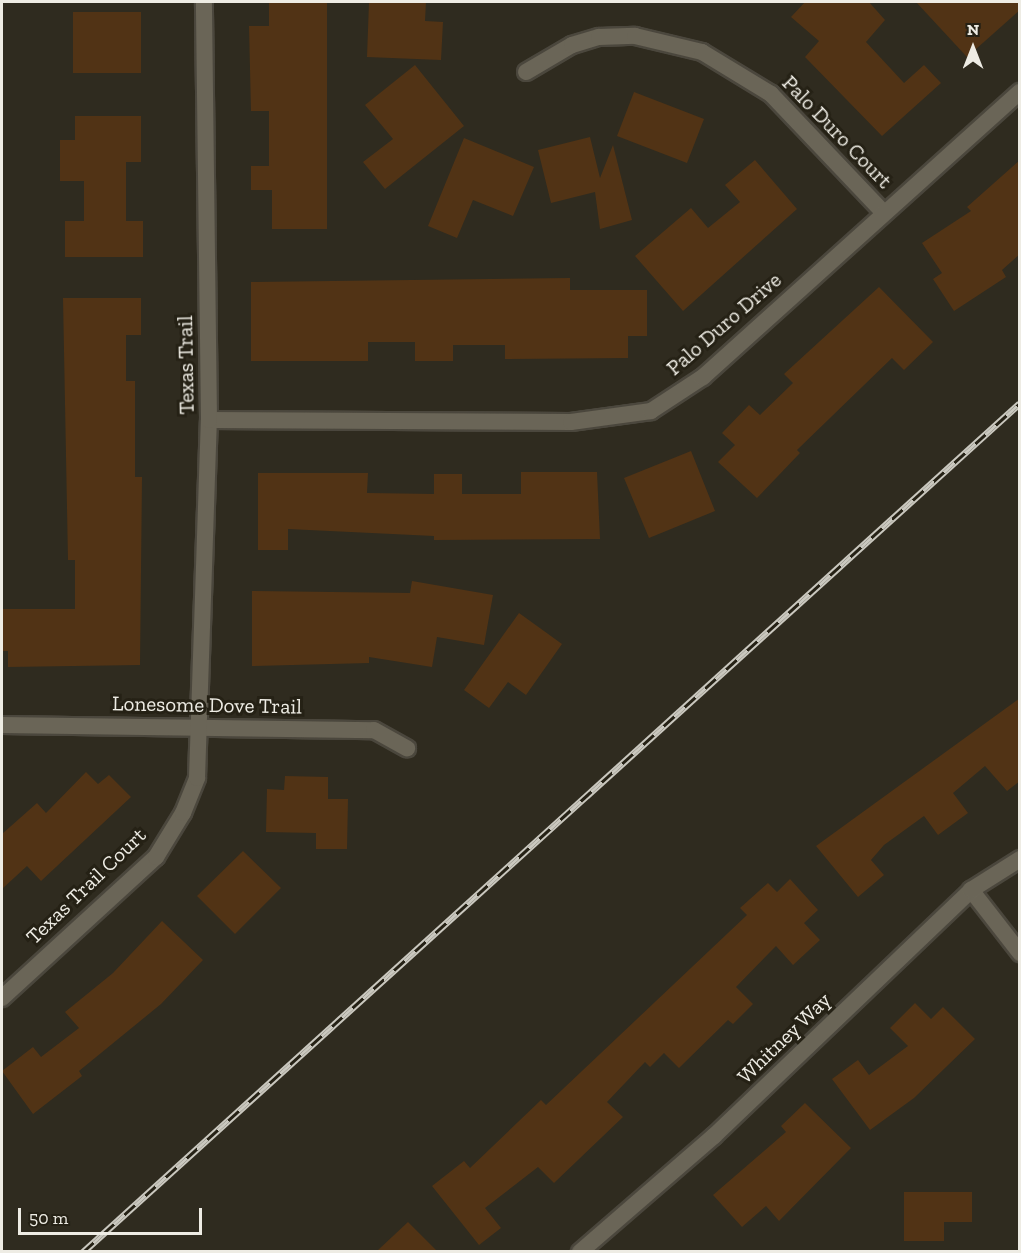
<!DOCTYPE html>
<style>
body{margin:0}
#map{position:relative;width:1021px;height:1253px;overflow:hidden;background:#2f2b1f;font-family:"Zilla Slab",serif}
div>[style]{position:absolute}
.building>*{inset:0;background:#513315}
.roads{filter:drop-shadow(2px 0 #4b473d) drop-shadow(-2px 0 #4b473d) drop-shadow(0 2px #4b473d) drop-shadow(0 -2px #4b473d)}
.minor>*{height:16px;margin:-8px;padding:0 8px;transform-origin:8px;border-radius:8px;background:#6a6557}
.rail>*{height:7px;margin-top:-3.5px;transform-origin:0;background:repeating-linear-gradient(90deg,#252115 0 14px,#cac8bf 0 28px);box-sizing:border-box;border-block:2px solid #cac8bf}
span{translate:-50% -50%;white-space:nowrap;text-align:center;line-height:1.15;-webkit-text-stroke:6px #252115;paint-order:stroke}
.street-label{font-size:21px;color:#eeece4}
.frame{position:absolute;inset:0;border:3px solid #eeece4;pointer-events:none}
.north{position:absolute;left:943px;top:18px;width:60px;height:60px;-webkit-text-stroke:4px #252115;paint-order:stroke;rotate:0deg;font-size:16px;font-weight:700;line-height:24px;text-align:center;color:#eeece4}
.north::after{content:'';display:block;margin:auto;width:21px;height:27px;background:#eeece4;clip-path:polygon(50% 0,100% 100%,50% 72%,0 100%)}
.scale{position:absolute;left:18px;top:1208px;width:184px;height:27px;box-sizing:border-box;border:3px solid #eeece4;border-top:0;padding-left:8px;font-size:18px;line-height:21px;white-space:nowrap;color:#eeece4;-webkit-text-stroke:4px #252115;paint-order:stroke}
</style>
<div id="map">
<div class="building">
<div style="clip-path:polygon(269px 2px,327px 2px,327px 229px,272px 229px,272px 190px,251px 190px,251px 166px,269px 166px,269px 111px,251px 111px,249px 26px,269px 26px)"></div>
<div style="clip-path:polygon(369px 2px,426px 2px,425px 21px,443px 22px,441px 60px,367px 57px)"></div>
<div style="clip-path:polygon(805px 2px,869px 2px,885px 20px,866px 42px,904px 83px,924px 65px,941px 83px,882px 136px,805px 57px,819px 41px,791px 17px)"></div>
<div style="clip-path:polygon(916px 2px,1020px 2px,1020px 10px,967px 57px)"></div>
<div style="clip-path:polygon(73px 12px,141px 12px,141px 73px,73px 73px)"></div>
<div style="clip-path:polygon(415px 65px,464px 126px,385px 189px,363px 162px,393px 139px,365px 105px)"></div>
<div style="clip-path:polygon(634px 92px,704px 119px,687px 163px,617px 136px)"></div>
<div style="clip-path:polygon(75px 116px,141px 116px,141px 162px,126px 162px,126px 221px,143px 221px,143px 257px,65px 257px,65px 221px,84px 221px,84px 181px,60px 181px,60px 140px,75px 140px)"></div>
<div style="clip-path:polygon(590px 137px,600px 178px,613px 145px,632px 220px,600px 229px,595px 192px,551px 203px,538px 150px)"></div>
<div style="clip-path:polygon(464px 138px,534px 167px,513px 216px,473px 200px,457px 238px,428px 226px)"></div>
<div style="clip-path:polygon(755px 160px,797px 209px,683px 311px,635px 256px,691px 208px,708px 228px,740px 202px,725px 185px)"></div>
<div style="clip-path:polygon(1020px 160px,1020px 254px,1002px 270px,1006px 277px,954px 311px,933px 279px,942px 273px,922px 243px,971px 211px,967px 207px)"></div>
<div style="clip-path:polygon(570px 278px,570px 290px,647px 290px,647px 336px,628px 336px,628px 358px,505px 359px,505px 345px,453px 345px,453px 361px,415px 361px,415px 342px,368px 342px,368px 361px,251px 361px,251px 282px)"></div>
<div style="clip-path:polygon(879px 287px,933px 342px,904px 370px,892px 358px,797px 450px,800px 453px,757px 498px,718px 462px,735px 445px,722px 433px,749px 405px,760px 415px,793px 383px,784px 374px)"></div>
<div style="clip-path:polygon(63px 298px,141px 298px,141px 335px,126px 335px,126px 381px,135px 381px,135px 477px,142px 477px,140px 665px,8px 667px,8px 651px,2px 651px,2px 609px,75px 609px,75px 560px,68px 560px)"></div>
<div style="clip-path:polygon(691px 451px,715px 511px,649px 538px,624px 478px)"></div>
<div style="clip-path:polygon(521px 472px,597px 472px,600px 539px,434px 540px,434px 536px,288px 529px,288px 550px,258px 550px,258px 473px,368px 473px,367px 493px,434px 494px,434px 474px,462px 474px,462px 494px,521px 494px)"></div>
<div style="clip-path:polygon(412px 581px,493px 595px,484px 645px,437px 637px,432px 667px,369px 657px,369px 663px,252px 666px,252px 591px,410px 593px)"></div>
<div style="clip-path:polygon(519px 613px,562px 644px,526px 695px,508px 682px,489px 708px,464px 690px)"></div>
<div style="clip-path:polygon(1020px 698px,1020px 781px,1007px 791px,985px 766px,953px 793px,968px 813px,938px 835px,924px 816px,884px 845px,871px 860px,884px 875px,858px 897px,816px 846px)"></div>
<div style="clip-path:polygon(86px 772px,98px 784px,109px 775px,131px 797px,41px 881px,27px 866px,2px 889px,2px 834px,37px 803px,46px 813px)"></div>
<div style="clip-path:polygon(285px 776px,328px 777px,328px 799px,348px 799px,347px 849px,316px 849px,316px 833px,266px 832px,267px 789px,284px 790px)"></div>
<div style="clip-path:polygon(243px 851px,281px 888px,235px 934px,197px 896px)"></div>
<div style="clip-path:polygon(790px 879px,818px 910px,804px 923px,820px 940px,793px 965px,776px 946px,736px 987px,753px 1004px,733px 1024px,728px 1020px,679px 1068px,664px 1053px,650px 1067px,645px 1062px,607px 1102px,623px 1117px,554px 1183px,538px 1167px,485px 1208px,501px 1228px,479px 1245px,432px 1186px,464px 1161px,470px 1168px,541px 1100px,546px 1105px,747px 915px,740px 908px,768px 883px,777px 892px)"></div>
<div style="clip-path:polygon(162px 921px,203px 960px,161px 1004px,79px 1071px,82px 1076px,33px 1114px,2px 1071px,33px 1047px,41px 1057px,79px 1028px,65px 1012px,113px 973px)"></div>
<div style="clip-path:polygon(915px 1003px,931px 1019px,943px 1007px,975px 1039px,914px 1098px,870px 1130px,832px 1079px,858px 1060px,869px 1075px,908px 1046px,890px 1028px)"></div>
<div style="clip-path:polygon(805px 1103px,851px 1148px,779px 1221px,766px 1206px,742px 1227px,713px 1195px,786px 1132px,781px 1126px)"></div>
<div style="clip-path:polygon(904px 1192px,972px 1192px,972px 1222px,944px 1222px,944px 1241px,904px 1241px)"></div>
<div style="clip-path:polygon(408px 1222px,437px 1251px,377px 1251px)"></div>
</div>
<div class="roads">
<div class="minor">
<div style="left:526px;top:72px;width:53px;rotate:-30.4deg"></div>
<div style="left:572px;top:45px;width:28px;rotate:-17deg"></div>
<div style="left:599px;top:37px;width:36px;rotate:-2deg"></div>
<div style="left:635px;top:36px;width:69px;rotate:13.4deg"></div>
<div style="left:702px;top:52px;width:81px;rotate:31.3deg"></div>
<div style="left:771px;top:94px;width:163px;rotate:46.5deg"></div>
<div style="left:209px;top:420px;width:362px;rotate:0.3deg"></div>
<div style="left:571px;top:422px;width:81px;rotate:-7.8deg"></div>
<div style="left:651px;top:411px;width:62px;rotate:-33.2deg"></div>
<div style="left:703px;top:377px;width:426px;rotate:-42deg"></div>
<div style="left:2px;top:725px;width:372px;rotate:0.8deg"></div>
<div style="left:374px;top:730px;width:38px;rotate:29deg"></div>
<div style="left:971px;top:890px;width:80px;rotate:52.1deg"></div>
<div style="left:2px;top:998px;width:209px;rotate:-42.5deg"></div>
<div style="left:156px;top:857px;width:52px;rotate:-58.5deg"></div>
<div style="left:183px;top:813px;width:38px;rotate:-68deg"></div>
<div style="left:197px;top:778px;width:358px;rotate:-88.1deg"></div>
<div style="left:209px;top:420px;width:418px;rotate:-90.7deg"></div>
<div style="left:580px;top:1252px;width:177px;rotate:-40.9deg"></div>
<div style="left:714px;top:1136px;width:356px;rotate:-43.7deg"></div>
<div style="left:971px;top:890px;width:58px;rotate:-32.3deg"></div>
</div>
</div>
<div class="rail">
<div style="left:83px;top:1252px;width:1264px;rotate:-42.18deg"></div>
</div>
<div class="street-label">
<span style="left:837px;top:132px;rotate:46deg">Palo Duro Court</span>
<span style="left:724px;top:324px;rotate:-41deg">Palo Duro Drive</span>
<span style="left:186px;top:365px;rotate:-91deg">Texas Trail</span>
<span style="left:207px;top:705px;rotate:1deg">Lonesome Dove Trail</span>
<span style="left:86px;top:886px;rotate:-44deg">Texas Trail Court</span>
<span style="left:784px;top:1038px;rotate:-44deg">Whitney Way</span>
</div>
<div class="frame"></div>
<div class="north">N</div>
<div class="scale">50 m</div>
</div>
